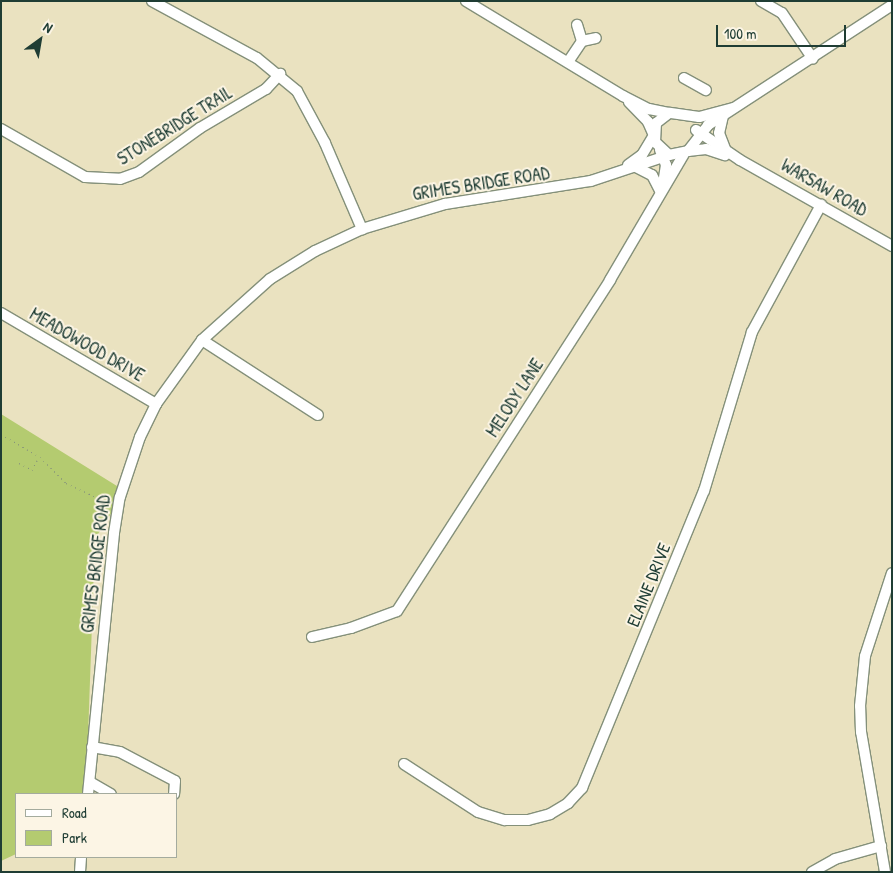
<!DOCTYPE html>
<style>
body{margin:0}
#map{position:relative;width:893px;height:873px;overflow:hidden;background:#eae2c0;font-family:"Patrick Hand",sans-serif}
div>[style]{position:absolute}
.green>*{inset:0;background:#b4cb70}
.path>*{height:1px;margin-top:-0.5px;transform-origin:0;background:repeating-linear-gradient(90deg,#84907a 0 1px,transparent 0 5px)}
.roads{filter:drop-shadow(1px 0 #84907a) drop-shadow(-1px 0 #84907a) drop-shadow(0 1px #84907a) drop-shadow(0 -1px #84907a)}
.minor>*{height:10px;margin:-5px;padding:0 5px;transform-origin:5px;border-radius:5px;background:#fff}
span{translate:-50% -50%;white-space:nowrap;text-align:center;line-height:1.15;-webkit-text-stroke:4px #fcf5e5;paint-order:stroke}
.street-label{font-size:18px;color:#1f3d34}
.frame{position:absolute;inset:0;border:2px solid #1f3d34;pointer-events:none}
.legend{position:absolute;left:15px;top:793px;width:162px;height:65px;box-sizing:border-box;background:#fcf5e5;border:1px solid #a4ab9e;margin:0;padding:6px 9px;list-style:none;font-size:15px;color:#1f3d34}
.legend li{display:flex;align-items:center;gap:10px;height:25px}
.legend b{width:25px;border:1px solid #a4ab9e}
.north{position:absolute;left:15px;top:15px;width:50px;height:50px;-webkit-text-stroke:4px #fcf5e5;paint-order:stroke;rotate:32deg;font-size:14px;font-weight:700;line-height:20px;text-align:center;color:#1f3d34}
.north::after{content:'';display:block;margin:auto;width:18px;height:22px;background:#1f3d34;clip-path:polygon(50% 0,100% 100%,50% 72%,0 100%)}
.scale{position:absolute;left:716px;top:25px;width:130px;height:22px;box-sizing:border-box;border:2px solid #1f3d34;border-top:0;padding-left:6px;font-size:15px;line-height:18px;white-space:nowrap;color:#1f3d34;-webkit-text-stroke:4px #fcf5e5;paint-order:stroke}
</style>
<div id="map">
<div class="green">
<div style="clip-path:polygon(1px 414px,125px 491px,95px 539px,86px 794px,16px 794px,16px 854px,1px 861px)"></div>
</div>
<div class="path">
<div style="left:1px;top:434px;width:45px;rotate:30.5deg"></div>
<div style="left:40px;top:457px;width:37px;rotate:45deg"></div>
<div style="left:66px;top:483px;width:47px;rotate:24.9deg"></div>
<div style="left:19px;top:463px;width:15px;rotate:28deg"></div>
<div style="left:32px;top:470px;width:15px;rotate:-62deg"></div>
</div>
<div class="roads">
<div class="minor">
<div style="left:152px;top:1px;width:119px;rotate:28.5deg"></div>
<div style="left:257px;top:58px;width:52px;rotate:39.5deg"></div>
<div style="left:297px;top:91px;width:59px;rotate:61.7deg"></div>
<div style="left:325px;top:143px;width:94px;rotate:66.7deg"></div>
<div style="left:466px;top:1px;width:184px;rotate:31.2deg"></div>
<div style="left:623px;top:96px;width:29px;rotate:27deg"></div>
<div style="left:649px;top:109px;width:20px;rotate:11deg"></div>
<div style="left:761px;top:1px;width:24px;rotate:30deg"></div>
<div style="left:782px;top:13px;width:55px;rotate:56deg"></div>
<div style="left:582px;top:41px;width:14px;rotate:-12deg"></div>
<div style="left:568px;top:62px;width:25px;rotate:-56deg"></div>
<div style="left:582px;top:41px;width:17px;rotate:-107deg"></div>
<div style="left:684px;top:78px;width:25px;rotate:29deg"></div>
<div style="left:629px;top:102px;width:28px;rotate:46deg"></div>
<div style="left:648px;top:122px;width:12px;rotate:66deg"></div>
<div style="left:733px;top:108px;width:35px;rotate:165deg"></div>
<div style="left:699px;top:117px;width:30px;rotate:-172deg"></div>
<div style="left:669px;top:113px;width:16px;rotate:142deg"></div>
<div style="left:656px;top:123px;width:19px;rotate:93deg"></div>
<div style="left:655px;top:142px;width:19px;rotate:43deg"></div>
<div style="left:669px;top:155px;width:19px;rotate:-12deg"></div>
<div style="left:688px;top:151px;width:33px;rotate:-52deg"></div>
<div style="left:708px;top:125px;width:220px;rotate:-33.1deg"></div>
<div style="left:723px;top:116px;width:17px;rotate:103deg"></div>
<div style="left:719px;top:133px;width:17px;rotate:69deg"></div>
<div style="left:1px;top:129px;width:97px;rotate:29.7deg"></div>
<div style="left:85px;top:177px;width:35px;rotate:3deg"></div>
<div style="left:120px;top:179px;width:20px;rotate:-20deg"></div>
<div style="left:139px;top:172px;width:75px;rotate:-35.8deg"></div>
<div style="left:200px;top:128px;width:77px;rotate:-30.6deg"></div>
<div style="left:266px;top:89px;width:21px;rotate:-47deg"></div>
<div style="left:696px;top:130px;width:53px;rotate:34.3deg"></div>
<div style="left:740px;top:160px;width:175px;rotate:29.5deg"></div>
<div style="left:660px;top:150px;width:16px;rotate:68deg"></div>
<div style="left:666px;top:165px;width:19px;rotate:99deg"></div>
<div style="left:688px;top:151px;width:18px;rotate:-6deg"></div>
<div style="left:706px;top:149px;width:20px;rotate:18deg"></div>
<div style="left:628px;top:165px;width:17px;rotate:-36deg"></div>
<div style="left:642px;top:155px;width:21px;rotate:-59deg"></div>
<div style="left:636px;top:167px;width:18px;rotate:27deg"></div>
<div style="left:652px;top:175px;width:18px;rotate:63deg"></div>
<div style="left:1px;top:313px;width:180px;rotate:30.4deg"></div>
<div style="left:202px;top:340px;width:138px;rotate:32.9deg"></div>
<div style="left:312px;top:637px;width:40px;rotate:-13deg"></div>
<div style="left:351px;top:628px;width:49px;rotate:-20.3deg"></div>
<div style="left:397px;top:611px;width:394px;rotate:-57.2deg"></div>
<div style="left:610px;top:280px;width:146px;rotate:-59.6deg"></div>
<div style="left:92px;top:747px;width:28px;rotate:10deg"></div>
<div style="left:120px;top:752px;width:62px;rotate:27.8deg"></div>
<div style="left:175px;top:781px;width:13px;rotate:94deg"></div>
<div style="left:404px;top:764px;width:88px;rotate:33deg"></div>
<div style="left:478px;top:812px;width:28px;rotate:17deg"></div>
<div style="left:505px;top:820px;width:23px"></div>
<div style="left:528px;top:820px;width:23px;rotate:-15deg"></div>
<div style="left:550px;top:814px;width:21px;rotate:-31deg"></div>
<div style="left:568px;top:803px;width:21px;rotate:-47deg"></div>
<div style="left:582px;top:788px;width:321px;rotate:-67.7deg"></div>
<div style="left:704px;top:491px;width:166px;rotate:-73.2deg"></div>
<div style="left:752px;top:332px;width:145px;rotate:-61.5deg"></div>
<div style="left:90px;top:782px;width:24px;rotate:30deg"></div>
<div style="left:88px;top:794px;width:262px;rotate:-84.3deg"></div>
<div style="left:114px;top:533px;width:36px;rotate:-81deg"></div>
<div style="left:120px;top:497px;width:63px;rotate:-71.6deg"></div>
<div style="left:140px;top:437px;width:37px;rotate:-64deg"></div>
<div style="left:156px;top:404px;width:79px;rotate:-54.3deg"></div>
<div style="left:202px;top:340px;width:91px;rotate:-41.9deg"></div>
<div style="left:270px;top:279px;width:53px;rotate:-31.9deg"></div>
<div style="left:315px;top:251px;width:52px;rotate:-25.1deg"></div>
<div style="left:362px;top:229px;width:87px;rotate:-16.8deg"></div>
<div style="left:445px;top:204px;width:148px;rotate:-9deg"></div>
<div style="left:591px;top:181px;width:82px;rotate:-18.4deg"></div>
<div style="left:80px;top:872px;width:15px;rotate:-86deg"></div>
<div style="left:812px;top:872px;width:26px;rotate:-29deg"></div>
<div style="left:835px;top:859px;width:48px;rotate:-15.8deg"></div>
<div style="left:885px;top:872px;width:142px;rotate:-99.7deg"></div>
<div style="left:861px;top:732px;width:26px;rotate:-92deg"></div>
<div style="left:860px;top:706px;width:50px;rotate:-84.3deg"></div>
<div style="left:865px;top:656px;width:87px;rotate:-72deg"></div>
</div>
</div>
<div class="street-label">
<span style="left:175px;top:126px;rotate:-32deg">STONEBRIDGE TRAIL</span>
<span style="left:481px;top:184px;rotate:-9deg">GRIMES BRIDGE ROAD</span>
<span style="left:824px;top:188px;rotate:30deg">WARSAW ROAD</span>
<span style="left:87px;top:345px;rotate:30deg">MEADOWOOD DRIVE</span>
<span style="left:515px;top:398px;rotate:-57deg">MELODY LANE</span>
<span style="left:96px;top:564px;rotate:-83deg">GRIMES BRIDGE ROAD</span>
<span style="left:649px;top:585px;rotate:-68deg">ELAINE DRIVE</span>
</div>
<div class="frame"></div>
<ul class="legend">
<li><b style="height:6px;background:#fff"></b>Road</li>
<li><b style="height:14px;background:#b4cb70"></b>Park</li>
</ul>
<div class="north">N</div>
<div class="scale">100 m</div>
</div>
